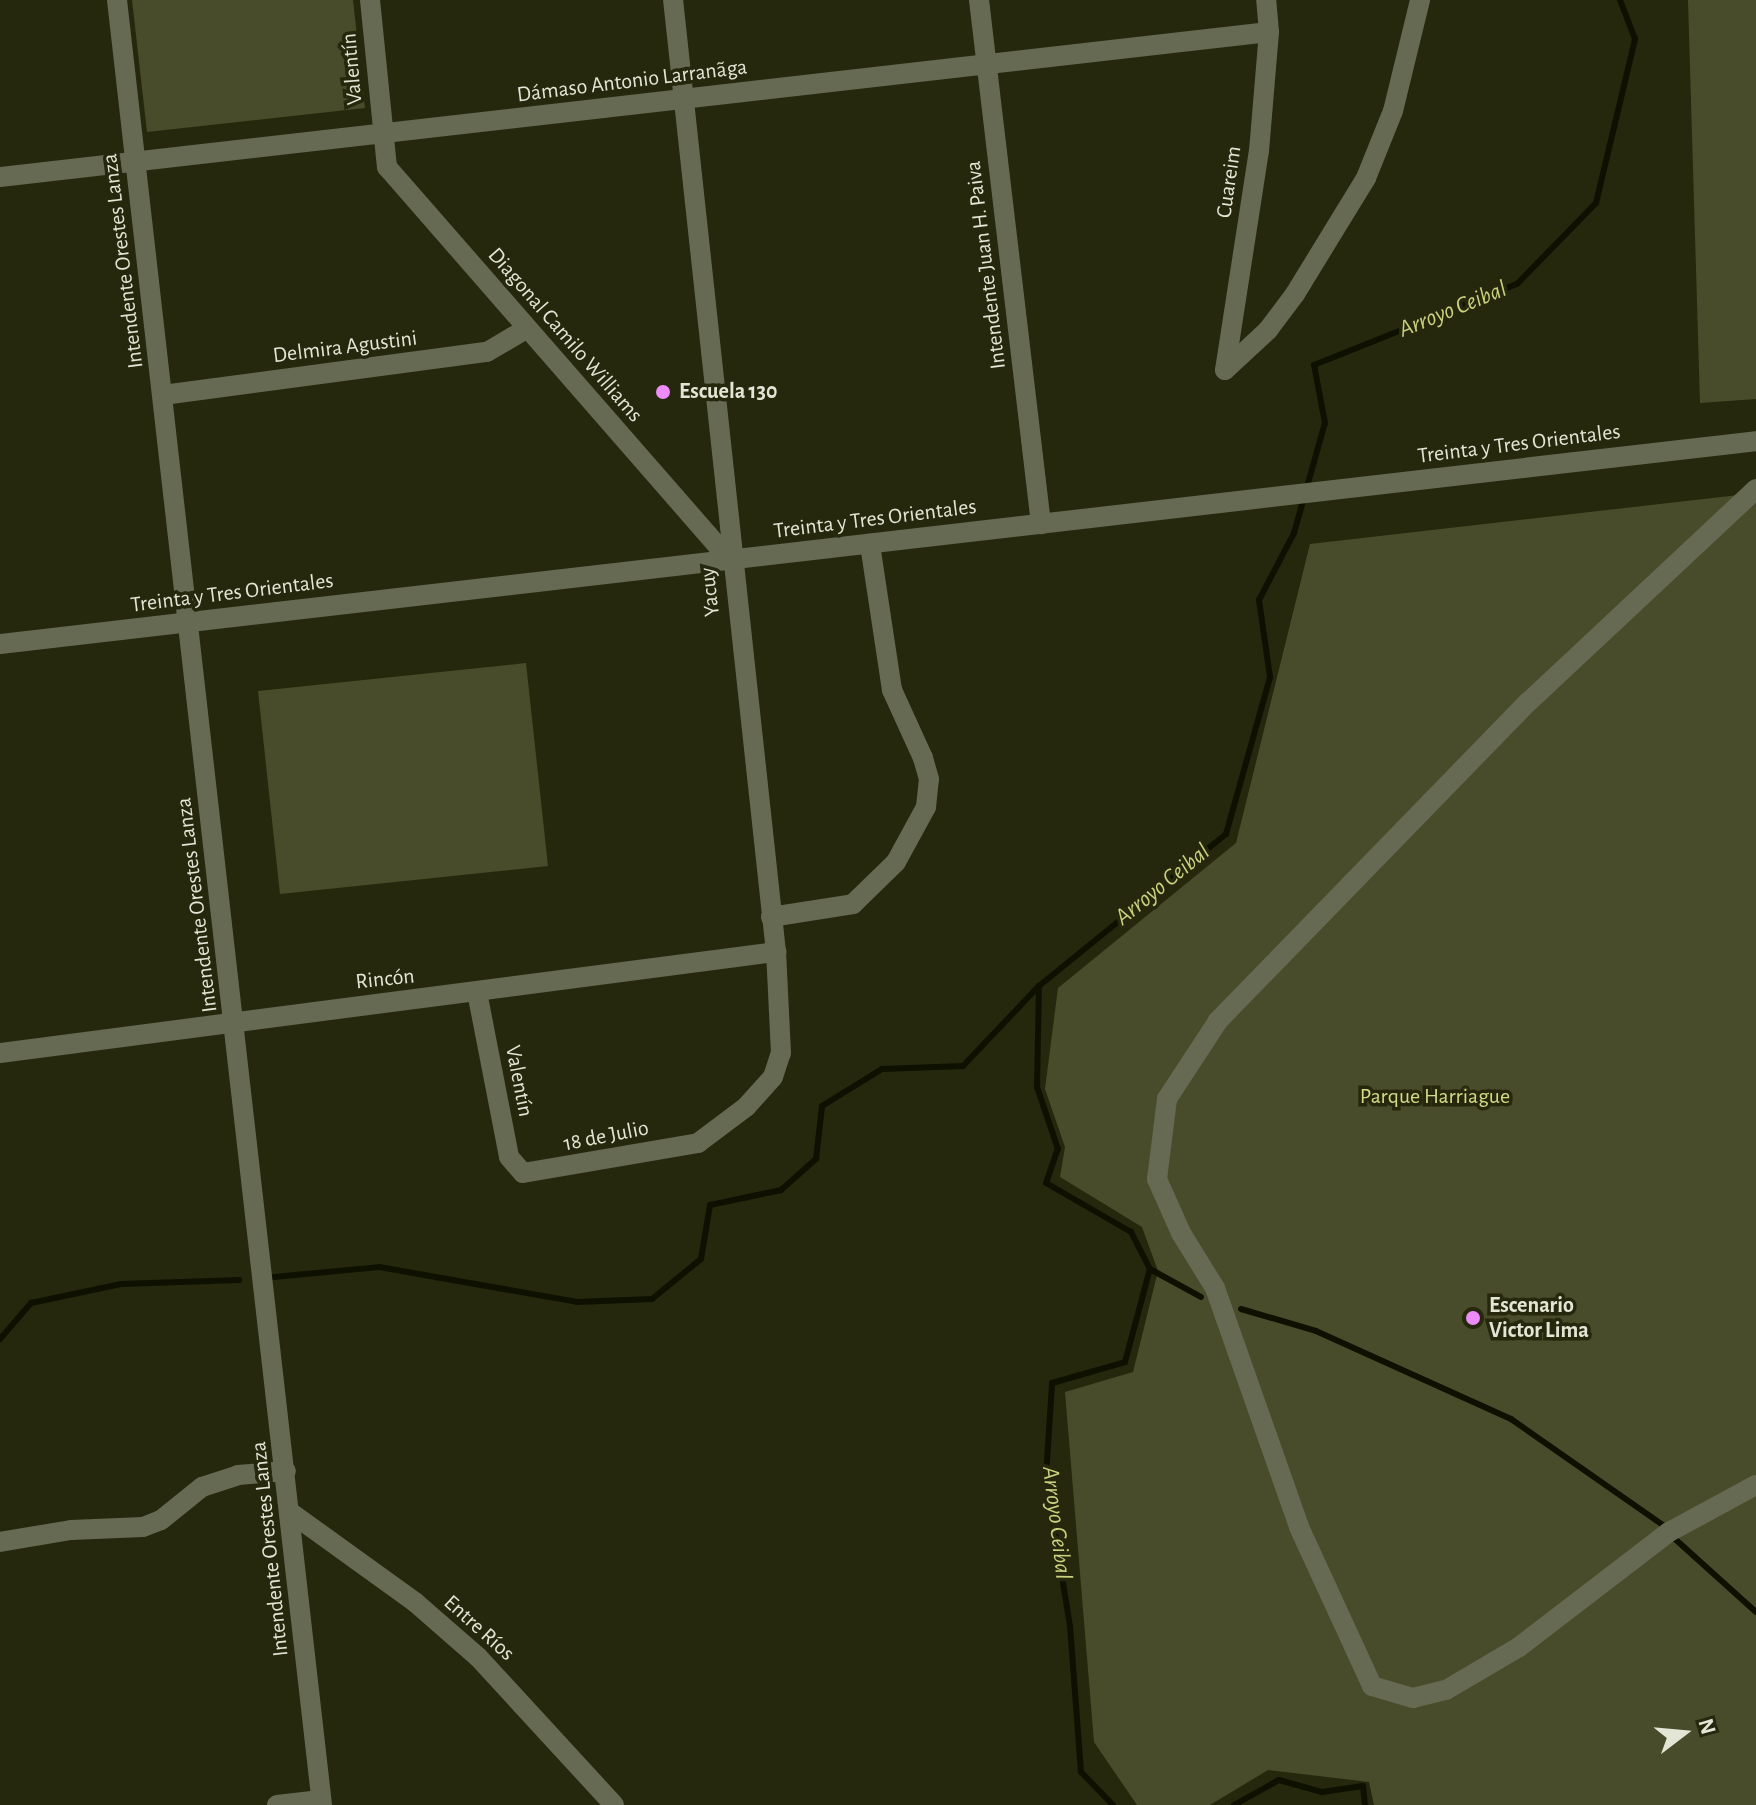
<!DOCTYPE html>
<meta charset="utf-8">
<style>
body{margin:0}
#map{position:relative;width:1756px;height:1805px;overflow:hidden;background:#26280d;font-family:"Alegreya Sans",sans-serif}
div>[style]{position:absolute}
.green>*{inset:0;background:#494c2a}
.stream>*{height:6px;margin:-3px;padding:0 3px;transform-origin:3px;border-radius:3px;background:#0f1100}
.minor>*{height:20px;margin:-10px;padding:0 10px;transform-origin:10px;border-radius:10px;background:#676a53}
.dots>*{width:22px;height:22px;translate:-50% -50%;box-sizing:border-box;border:4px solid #26280d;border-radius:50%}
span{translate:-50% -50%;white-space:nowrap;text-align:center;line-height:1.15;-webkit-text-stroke:7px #26280d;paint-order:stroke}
.street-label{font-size:22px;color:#e3e5d5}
.poi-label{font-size:22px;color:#e3e5d5;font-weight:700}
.left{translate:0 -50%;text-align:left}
.park-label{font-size:22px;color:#d3db88}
.water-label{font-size:24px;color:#cad27f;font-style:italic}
.north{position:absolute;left:1644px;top:1693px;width:80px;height:80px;-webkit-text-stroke:6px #26280d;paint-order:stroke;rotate:74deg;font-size:22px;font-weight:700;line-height:32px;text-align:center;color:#e3e5d5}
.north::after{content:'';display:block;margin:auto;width:28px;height:36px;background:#e3e5d5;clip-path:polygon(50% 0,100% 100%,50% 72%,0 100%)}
</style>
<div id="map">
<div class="green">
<div style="clip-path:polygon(132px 0,353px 0,365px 108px,147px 132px)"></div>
<div style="clip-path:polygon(1688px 0,1756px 0,1756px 399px,1700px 403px)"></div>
<div style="clip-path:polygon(1756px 493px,1756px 1805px,1374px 1805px,1369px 1782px,1268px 1770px,1210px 1805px,1137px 1805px,1094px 1742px,1065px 1392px,1133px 1372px,1158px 1271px,1142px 1227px,1060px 1177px,1065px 1147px,1045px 1089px,1058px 988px,1236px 843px,1310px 544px)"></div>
<div style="clip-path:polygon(526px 663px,548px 866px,280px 894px,258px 691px)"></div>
</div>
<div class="stream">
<div style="left:1150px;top:1269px;width:58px;rotate:28.8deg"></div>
<div style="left:274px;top:1277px;width:105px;rotate:-5.4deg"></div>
<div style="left:379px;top:1267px;width:201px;rotate:10deg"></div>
<div style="left:577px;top:1302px;width:75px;rotate:-2.3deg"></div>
<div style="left:652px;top:1299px;width:63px;rotate:-39.2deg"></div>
<div style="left:701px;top:1259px;width:55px;rotate:-80.5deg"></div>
<div style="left:710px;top:1205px;width:73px;rotate:-11.9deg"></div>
<div style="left:781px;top:1190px;width:47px;rotate:-41.5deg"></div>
<div style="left:816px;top:1159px;width:53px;rotate:-83.5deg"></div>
<div style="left:822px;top:1106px;width:70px;rotate:-31.7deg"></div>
<div style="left:882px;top:1069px;width:81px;rotate:-2.1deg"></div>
<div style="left:963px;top:1066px;width:110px;rotate:-46.5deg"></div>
<div style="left:1241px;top:1309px;width:78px;rotate:16.3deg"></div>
<div style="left:1316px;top:1331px;width:214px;rotate:24.3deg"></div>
<div style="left:1511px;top:1419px;width:185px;rotate:34.9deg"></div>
<div style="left:0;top:1339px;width:48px;rotate:-49.3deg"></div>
<div style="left:31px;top:1303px;width:92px;rotate:-11.9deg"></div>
<div style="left:121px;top:1284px;width:118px;rotate:-1.9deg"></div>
<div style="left:1675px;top:1539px;width:109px;rotate:42deg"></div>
<div style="left:1113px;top:1805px;width:46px;rotate:-134.1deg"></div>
<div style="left:1081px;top:1772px;width:146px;rotate:-94.3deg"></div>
<div style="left:1070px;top:1626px;width:151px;rotate:-99.2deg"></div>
<div style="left:1046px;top:1477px;width:94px;rotate:-86.3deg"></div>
<div style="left:1052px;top:1383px;width:76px;rotate:-16deg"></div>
<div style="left:1125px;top:1362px;width:96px;rotate:-75deg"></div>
<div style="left:1150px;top:1269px;width:42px;rotate:-117.2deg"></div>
<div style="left:1131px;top:1232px;width:98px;rotate:-150deg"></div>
<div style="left:1046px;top:1183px;width:36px;rotate:-71deg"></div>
<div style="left:1058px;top:1149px;width:65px;rotate:-108.7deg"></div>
<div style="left:1037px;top:1087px;width:101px;rotate:-88.9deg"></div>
<div style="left:1039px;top:986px;width:241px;rotate:-39.1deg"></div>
<div style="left:1226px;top:834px;width:163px;rotate:-74.3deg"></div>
<div style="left:1270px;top:677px;width:78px;rotate:-98.1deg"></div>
<div style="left:1259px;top:600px;width:76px;rotate:-62.4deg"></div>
<div style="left:1294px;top:533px;width:114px;rotate:-74.3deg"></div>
<div style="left:1325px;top:423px;width:59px;rotate:-100.7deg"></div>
<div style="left:1314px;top:365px;width:219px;rotate:-21.8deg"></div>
<div style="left:1517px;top:284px;width:113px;rotate:-45.7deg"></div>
<div style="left:1596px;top:203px;width:169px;rotate:-76.6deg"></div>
<div style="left:1635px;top:39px;width:42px;rotate:-111deg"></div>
<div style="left:1234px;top:1805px;width:51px;rotate:-29.1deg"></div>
<div style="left:1279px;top:1780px;width:45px;rotate:15.6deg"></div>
<div style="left:1322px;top:1792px;width:41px;rotate:-8.3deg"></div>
<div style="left:1363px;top:1786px;width:19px;rotate:84deg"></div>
</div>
<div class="minor">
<div style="left:117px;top:0;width:1817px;rotate:83.52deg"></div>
<div style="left:370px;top:0;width:168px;rotate:84.2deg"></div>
<div style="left:387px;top:167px;width:522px;rotate:48.89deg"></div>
<div style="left:979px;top:0;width:528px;rotate:83.25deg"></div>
<div style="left:0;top:177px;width:1277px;rotate:-6.52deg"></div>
<div style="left:1225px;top:370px;width:59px;rotate:-42.9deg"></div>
<div style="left:1268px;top:330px;width:45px;rotate:-53.1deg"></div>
<div style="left:1295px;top:294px;width:136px;rotate:-58.5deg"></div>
<div style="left:1366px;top:178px;width:72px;rotate:-68.1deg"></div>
<div style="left:1393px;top:111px;width:114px;rotate:-76.3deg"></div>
<div style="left:1225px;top:370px;width:222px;rotate:-81.2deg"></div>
<div style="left:1259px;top:151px;width:119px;rotate:-85.2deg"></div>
<div style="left:1269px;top:32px;width:32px;rotate:-95deg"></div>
<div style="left:163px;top:395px;width:327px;rotate:-7.6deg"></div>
<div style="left:487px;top:352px;width:45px;rotate:-30.5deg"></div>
<div style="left:1756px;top:489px;width:312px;rotate:136.9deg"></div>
<div style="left:1528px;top:702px;width:445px;rotate:134.2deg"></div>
<div style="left:1218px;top:1021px;width:93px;rotate:123.2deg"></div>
<div style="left:1167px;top:1099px;width:81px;rotate:97.1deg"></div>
<div style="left:1157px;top:1179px;width:59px;rotate:66deg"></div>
<div style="left:1181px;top:1233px;width:65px;rotate:58.3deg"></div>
<div style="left:1215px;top:1288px;width:253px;rotate:70.6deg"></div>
<div style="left:1299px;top:1527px;width:175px;rotate:65.3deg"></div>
<div style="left:1372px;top:1686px;width:43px;rotate:16.3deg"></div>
<div style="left:1413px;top:1698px;width:34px;rotate:-14deg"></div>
<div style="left:1446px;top:1690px;width:85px;rotate:-30.5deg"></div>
<div style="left:1519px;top:1647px;width:189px;rotate:-37.5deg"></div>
<div style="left:1669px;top:1532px;width:99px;rotate:-28.4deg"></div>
<div style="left:0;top:644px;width:1768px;rotate:-6.59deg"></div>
<div style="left:771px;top:917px;width:83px;rotate:-9deg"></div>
<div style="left:853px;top:904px;width:60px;rotate:-44.3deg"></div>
<div style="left:896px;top:862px;width:63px;rotate:-61.4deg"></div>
<div style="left:926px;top:807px;width:28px;rotate:-84deg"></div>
<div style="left:929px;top:779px;width:22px;rotate:-106deg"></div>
<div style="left:923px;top:758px;width:75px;rotate:-114.5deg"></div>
<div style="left:892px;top:690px;width:148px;rotate:-98.6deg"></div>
<div style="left:477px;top:992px;width:168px;rotate:79deg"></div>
<div style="left:509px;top:1157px;width:21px;rotate:49deg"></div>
<div style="left:523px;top:1173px;width:178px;rotate:-9.7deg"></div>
<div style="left:698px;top:1143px;width:60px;rotate:-36.9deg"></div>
<div style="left:746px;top:1107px;width:40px;rotate:-48deg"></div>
<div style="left:773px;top:1077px;width:25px;rotate:-72deg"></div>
<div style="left:781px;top:1053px;width:101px;rotate:-92.8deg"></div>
<div style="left:776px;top:952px;width:958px;rotate:-96.17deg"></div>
<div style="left:0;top:1053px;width:783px;rotate:-7.42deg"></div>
<div style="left:290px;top:1512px;width:155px;rotate:35.8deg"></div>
<div style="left:416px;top:1603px;width:82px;rotate:41.1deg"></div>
<div style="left:478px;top:1657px;width:201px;rotate:47.4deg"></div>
<div style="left:0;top:1542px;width:72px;rotate:-9.6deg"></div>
<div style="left:71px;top:1530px;width:72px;rotate:-2.4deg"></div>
<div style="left:143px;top:1527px;width:19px;rotate:-21deg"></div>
<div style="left:161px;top:1520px;width:53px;rotate:-38.8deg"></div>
<div style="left:202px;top:1487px;width:38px;rotate:-18deg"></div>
<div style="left:238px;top:1475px;width:48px;rotate:-4.8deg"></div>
<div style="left:277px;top:1805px;width:44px;rotate:-6.5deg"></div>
</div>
<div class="dots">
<div style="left:663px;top:392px;background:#ed8cf9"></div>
<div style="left:1473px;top:1318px;background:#ed8cf9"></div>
</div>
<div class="street-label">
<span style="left:352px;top:69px;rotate:-95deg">Valentín</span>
<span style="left:632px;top:81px;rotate:-7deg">Dámaso Antonio Larranãga</span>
<span style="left:1229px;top:182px;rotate:-82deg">Cuareim</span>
<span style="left:123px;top:261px;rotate:-97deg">Intendente Orestes Lanza</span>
<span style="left:986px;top:265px;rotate:-97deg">Intendente Juan H. Paiva</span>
<span style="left:565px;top:335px;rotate:49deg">Diagonal Camilo Williams</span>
<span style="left:345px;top:347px;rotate:-7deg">Delmira Agustini</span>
<span style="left:1519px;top:444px;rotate:-7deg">Treinta y Tres Orientales</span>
<span style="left:875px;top:519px;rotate:-7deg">Treinta y Tres Orientales</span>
<span style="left:710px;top:592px;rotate:-96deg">Yacuy</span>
<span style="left:232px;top:593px;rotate:-7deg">Treinta y Tres Orientales</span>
<span style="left:197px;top:905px;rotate:-97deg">Intendente Orestes Lanza</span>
<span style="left:385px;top:979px;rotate:-6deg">Rincón</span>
<span style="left:519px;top:1081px;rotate:79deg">Valentín</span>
<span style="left:606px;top:1136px;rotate:-11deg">18 de Julio</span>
<span style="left:270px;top:1549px;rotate:-96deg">Intendente Orestes Lanza</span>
<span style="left:479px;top:1628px;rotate:42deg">Entre Ríos</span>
</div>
<div class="poi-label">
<span class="left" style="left:679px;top:392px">Escuela 130</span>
<span class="left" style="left:1489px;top:1318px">Escenario<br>Victor Lima</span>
</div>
<div class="park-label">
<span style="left:1435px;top:1097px">Parque Harriague</span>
</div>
<div class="water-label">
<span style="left:1453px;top:310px;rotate:-22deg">Arroyo Ceibal</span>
<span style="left:1163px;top:885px;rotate:-39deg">Arroyo Ceibal</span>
<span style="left:1056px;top:1523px;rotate:83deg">Arroyo Ceibal</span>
</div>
<div class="north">N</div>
</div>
